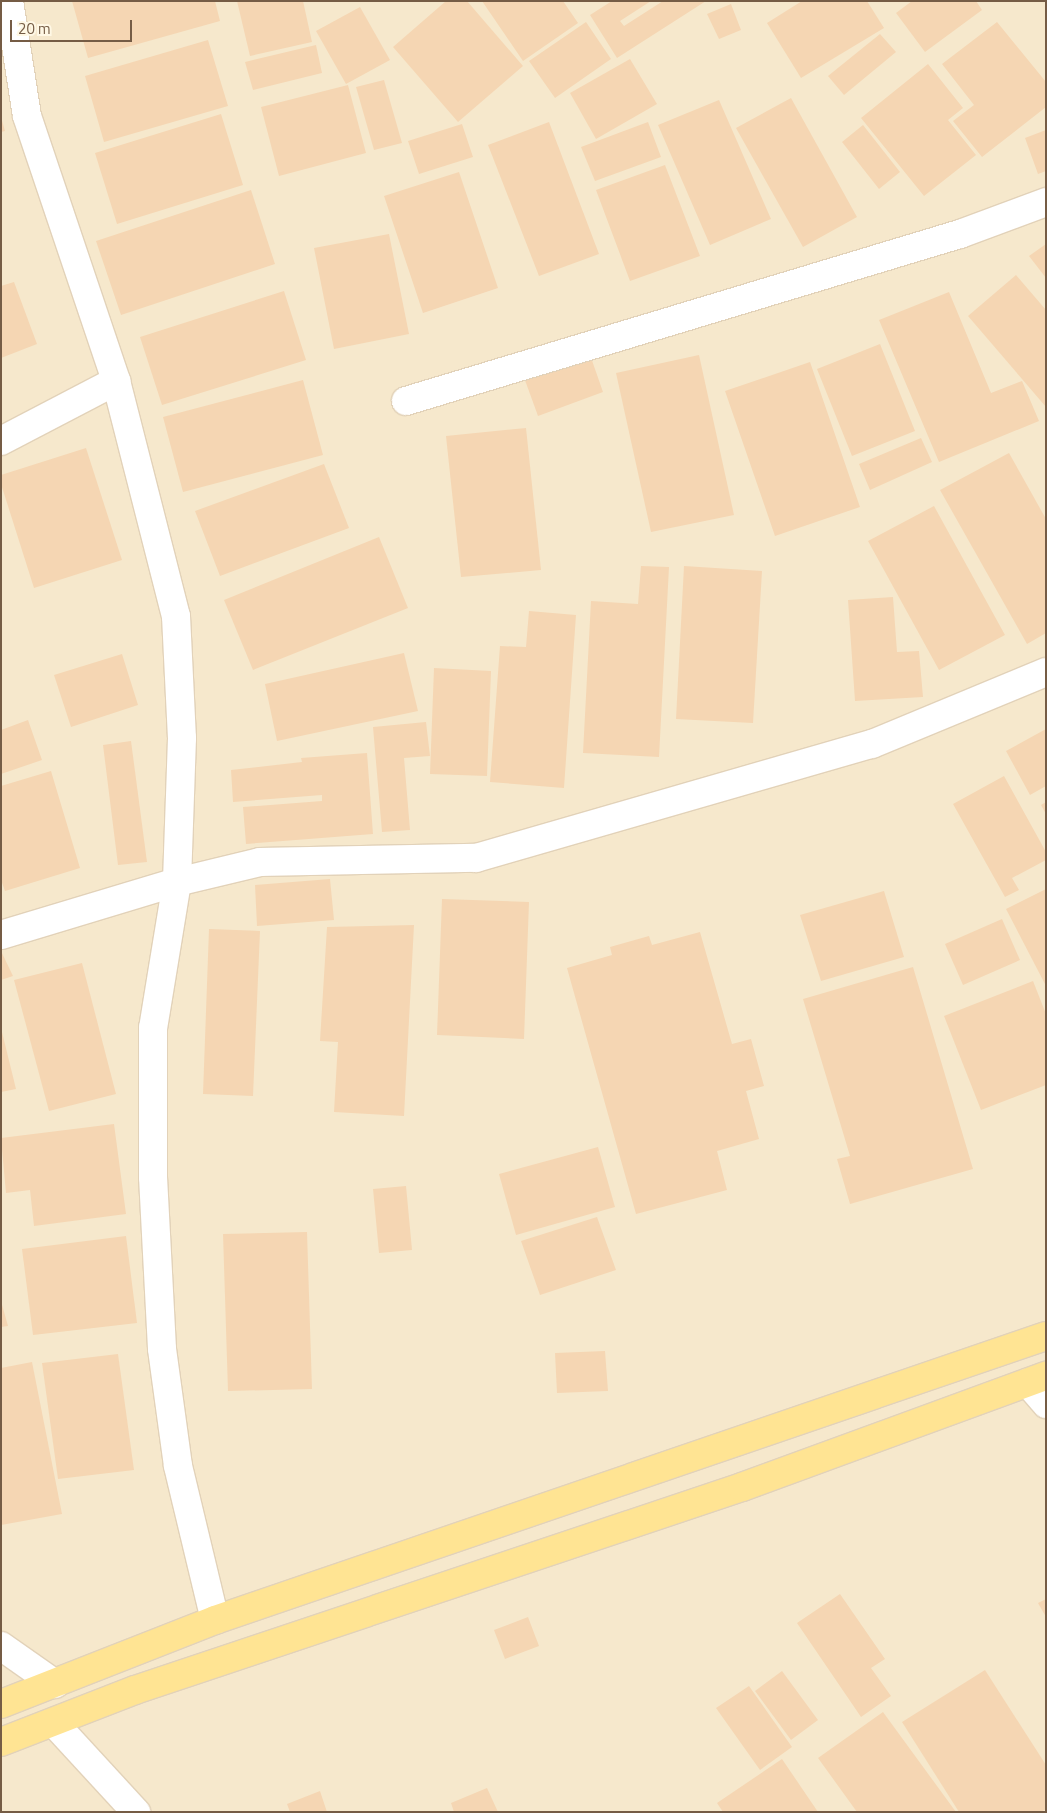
<!DOCTYPE html>
<style>
body{margin:0}
#map{position:relative;width:1047px;height:1813px;overflow:hidden;background:#fef5de;font-family:"Titillium Web",sans-serif}
div>[style]{position:absolute}
.residential>*{inset:0;background:#f6e8cc}
.building>*{inset:0;background:#f5d6b3}
.roads{filter:drop-shadow(1px 0 #e2d2b9) drop-shadow(-1px 0 #e2d2b9) drop-shadow(0 1px #e2d2b9) drop-shadow(0 -1px #e2d2b9)}
.street>*{height:28px;margin:-14px;padding:0 14px;transform-origin:14px;border-radius:14px;background:#fff}
.primary>*{height:28px;margin:-14px;padding:0 14px;transform-origin:14px;border-radius:14px;background:#ffe493}
span{translate:-50% -50%;white-space:nowrap;text-align:center;line-height:1.15;-webkit-text-stroke:4px #fff8e5;paint-order:stroke}
.frame{position:absolute;inset:0;border:2px solid #755c45;pointer-events:none}
.scale{position:absolute;left:10px;top:20px;width:122px;height:22px;box-sizing:border-box;border:2px solid #755c45;border-top:0;padding-left:6px;font-size:15px;line-height:18px;white-space:nowrap;color:#755c45;-webkit-text-stroke:4px #fff8e5;paint-order:stroke}
</style>
<div id="map">
<div class="residential">
<div style="clip-path:polygon(1px 1px,1046px 1px,1046px 1812px,1px 1812px)"></div>
</div>
<div class="building">
<div style="clip-path:polygon(72px 1px,215px 1px,220px 21px,88px 58px)"></div>
<div style="clip-path:polygon(237px 1px,303px 1px,312px 42px,250px 56px)"></div>
<div style="clip-path:polygon(446px 1px,467px 1px,523px 66px,458px 122px,393px 47px)"></div>
<div style="clip-path:polygon(482px 1px,563px 1px,578px 23px,523px 61px)"></div>
<div style="clip-path:polygon(612px 1px,651px 1px,620px 21px,624px 26px,663px 1px,706px 1px,617px 58px,590px 15px)"></div>
<div style="clip-path:polygon(802px 1px,867px 1px,884px 28px,801px 78px,767px 23px)"></div>
<div style="clip-path:polygon(912px 1px,976px 1px,982px 10px,925px 52px,896px 13px)"></div>
<div style="clip-path:polygon(731px 4px,741px 30px,719px 39px,707px 14px)"></div>
<div style="clip-path:polygon(360px 7px,390px 60px,346px 84px,316px 31px)"></div>
<div style="clip-path:polygon(586px 22px,611px 59px,555px 98px,529px 61px)"></div>
<div style="clip-path:polygon(997px 22px,1046px 82px,1046px 107px,982px 157px,953px 121px,974px 105px,942px 64px)"></div>
<div style="clip-path:polygon(880px 34px,896px 52px,844px 95px,828px 76px)"></div>
<div style="clip-path:polygon(208px 40px,228px 106px,104px 142px,85px 76px)"></div>
<div style="clip-path:polygon(316px 45px,322px 73px,253px 90px,245px 62px)"></div>
<div style="clip-path:polygon(630px 59px,657px 104px,596px 139px,570px 93px)"></div>
<div style="clip-path:polygon(928px 64px,963px 108px,948px 120px,976px 155px,924px 196px,861px 118px)"></div>
<div style="clip-path:polygon(384px 80px,402px 143px,374px 150px,356px 87px)"></div>
<div style="clip-path:polygon(348px 85px,366px 153px,279px 176px,261px 107px)"></div>
<div style="clip-path:polygon(791px 98px,857px 217px,803px 247px,736px 128px)"></div>
<div style="clip-path:polygon(719px 100px,771px 219px,710px 245px,658px 125px)"></div>
<div style="clip-path:polygon(221px 114px,243px 185px,117px 224px,95px 153px)"></div>
<div style="clip-path:polygon(1px 117px,5px 131px,1px 132px)"></div>
<div style="clip-path:polygon(549px 122px,599px 254px,539px 276px,488px 145px)"></div>
<div style="clip-path:polygon(648px 122px,661px 157px,595px 181px,581px 147px)"></div>
<div style="clip-path:polygon(462px 124px,473px 157px,419px 174px,408px 141px)"></div>
<div style="clip-path:polygon(863px 125px,900px 172px,879px 189px,842px 142px)"></div>
<div style="clip-path:polygon(1046px 130px,1046px 171px,1038px 174px,1025px 138px)"></div>
<div style="clip-path:polygon(665px 165px,700px 256px,630px 281px,596px 190px)"></div>
<div style="clip-path:polygon(459px 172px,498px 288px,423px 313px,384px 196px)"></div>
<div style="clip-path:polygon(251px 190px,275px 264px,121px 315px,96px 241px)"></div>
<div style="clip-path:polygon(389px 234px,409px 334px,334px 349px,314px 248px)"></div>
<div style="clip-path:polygon(1046px 244px,1046px 278px,1029px 256px)"></div>
<div style="clip-path:polygon(1016px 275px,1046px 310px,1046px 407px,968px 316px)"></div>
<div style="clip-path:polygon(14px 282px,37px 344px,1px 358px,1px 286px)"></div>
<div style="clip-path:polygon(284px 291px,306px 360px,162px 405px,140px 337px)"></div>
<div style="clip-path:polygon(949px 292px,991px 393px,1022px 381px,1039px 421px,939px 462px,879px 320px)"></div>
<div style="clip-path:polygon(880px 344px,915px 431px,852px 456px,817px 369px)"></div>
<div style="clip-path:polygon(588px 349px,603px 392px,538px 416px,522px 372px)"></div>
<div style="clip-path:polygon(699px 355px,734px 515px,651px 532px,616px 373px)"></div>
<div style="clip-path:polygon(810px 362px,860px 507px,775px 536px,725px 391px)"></div>
<div style="clip-path:polygon(303px 380px,323px 455px,183px 492px,163px 417px)"></div>
<div style="clip-path:polygon(526px 428px,541px 570px,461px 577px,446px 436px)"></div>
<div style="clip-path:polygon(921px 438px,932px 462px,870px 490px,859px 464px)"></div>
<div style="clip-path:polygon(86px 448px,122px 560px,34px 588px,1px 484px,1px 475px)"></div>
<div style="clip-path:polygon(1009px 453px,1046px 519px,1046px 633px,1027px 644px,940px 490px)"></div>
<div style="clip-path:polygon(324px 464px,349px 528px,220px 576px,195px 511px)"></div>
<div style="clip-path:polygon(934px 506px,1005px 635px,939px 670px,868px 541px)"></div>
<div style="clip-path:polygon(379px 537px,408px 608px,253px 670px,224px 600px)"></div>
<div style="clip-path:polygon(641px 566px,669px 567px,659px 757px,583px 753px,591px 601px,638px 604px)"></div>
<div style="clip-path:polygon(684px 566px,762px 571px,753px 723px,676px 719px)"></div>
<div style="clip-path:polygon(893px 597px,897px 652px,919px 651px,923px 697px,855px 701px,848px 600px)"></div>
<div style="clip-path:polygon(529px 611px,576px 615px,564px 788px,490px 782px,500px 646px,526px 647px)"></div>
<div style="clip-path:polygon(404px 653px,418px 711px,277px 741px,265px 684px)"></div>
<div style="clip-path:polygon(122px 654px,138px 705px,71px 727px,54px 675px)"></div>
<div style="clip-path:polygon(434px 668px,491px 671px,487px 776px,430px 774px)"></div>
<div style="clip-path:polygon(28px 720px,42px 760px,1px 774px,1px 730px)"></div>
<div style="clip-path:polygon(426px 722px,430px 756px,404px 758px,410px 830px,382px 832px,373px 727px)"></div>
<div style="clip-path:polygon(1046px 729px,1046px 786px,1030px 795px,1006px 751px)"></div>
<div style="clip-path:polygon(131px 741px,147px 862px,118px 865px,103px 745px)"></div>
<div style="clip-path:polygon(367px 753px,373px 834px,246px 844px,243px 807px,322px 801px,322px 795px,233px 802px,231px 770px,302px 762px,301px 758px)"></div>
<div style="clip-path:polygon(51px 771px,80px 868px,5px 891px,1px 880px,1px 786px)"></div>
<div style="clip-path:polygon(1004px 776px,1046px 852px,1046px 860px,1012px 878px,1019px 890px,1005px 897px,953px 804px)"></div>
<div style="clip-path:polygon(1046px 802px,1046px 814px,1041px 805px)"></div>
<div style="clip-path:polygon(330px 879px,334px 920px,257px 926px,255px 885px)"></div>
<div style="clip-path:polygon(1046px 889px,1046px 986px,1006px 909px)"></div>
<div style="clip-path:polygon(884px 891px,904px 957px,821px 981px,800px 915px)"></div>
<div style="clip-path:polygon(442px 899px,529px 902px,524px 1039px,437px 1035px)"></div>
<div style="clip-path:polygon(1002px 919px,1020px 960px,963px 985px,945px 944px)"></div>
<div style="clip-path:polygon(414px 925px,404px 1116px,334px 1112px,338px 1042px,320px 1041px,327px 927px)"></div>
<div style="clip-path:polygon(209px 929px,260px 931px,253px 1096px,203px 1094px)"></div>
<div style="clip-path:polygon(700px 932px,732px 1044px,751px 1039px,764px 1086px,746px 1091px,759px 1139px,717px 1151px,727px 1190px,636px 1214px,567px 968px,612px 955px,610px 947px,649px 936px,652px 945px)"></div>
<div style="clip-path:polygon(1px 951px,13px 976px,1px 980px)"></div>
<div style="clip-path:polygon(82px 963px,116px 1094px,49px 1111px,14px 980px)"></div>
<div style="clip-path:polygon(913px 967px,973px 1169px,850px 1204px,837px 1159px,850px 1156px,803px 999px)"></div>
<div style="clip-path:polygon(1033px 981px,1046px 1014px,1046px 1085px,981px 1110px,944px 1016px)"></div>
<div style="clip-path:polygon(2px 1032px,16px 1089px,1px 1092px,1px 1033px)"></div>
<div style="clip-path:polygon(114px 1124px,126px 1214px,34px 1226px,30px 1190px,6px 1193px,1px 1138px)"></div>
<div style="clip-path:polygon(598px 1147px,615px 1207px,516px 1235px,499px 1174px)"></div>
<div style="clip-path:polygon(406px 1186px,412px 1250px,379px 1253px,373px 1189px)"></div>
<div style="clip-path:polygon(597px 1217px,616px 1270px,540px 1295px,521px 1241px)"></div>
<div style="clip-path:polygon(307px 1232px,312px 1389px,228px 1391px,223px 1234px)"></div>
<div style="clip-path:polygon(126px 1236px,137px 1323px,33px 1335px,22px 1249px)"></div>
<div style="clip-path:polygon(1px 1301px,8px 1326px,1px 1327px)"></div>
<div style="clip-path:polygon(605px 1351px,608px 1391px,557px 1393px,555px 1353px)"></div>
<div style="clip-path:polygon(118px 1354px,134px 1470px,58px 1479px,42px 1363px)"></div>
<div style="clip-path:polygon(32px 1362px,62px 1514px,1px 1525px,1px 1368px)"></div>
<div style="clip-path:polygon(840px 1594px,885px 1659px,871px 1668px,891px 1696px,861px 1717px,797px 1623px)"></div>
<div style="clip-path:polygon(1046px 1599px,1046px 1617px,1038px 1603px)"></div>
<div style="clip-path:polygon(528px 1617px,539px 1646px,505px 1659px,494px 1630px)"></div>
<div style="clip-path:polygon(985px 1670px,1046px 1765px,1046px 1809px,1041px 1812px,959px 1812px,902px 1722px)"></div>
<div style="clip-path:polygon(782px 1671px,818px 1720px,791px 1740px,755px 1691px)"></div>
<div style="clip-path:polygon(749px 1686px,792px 1747px,760px 1770px,716px 1708px)"></div>
<div style="clip-path:polygon(883px 1712px,956px 1812px,857px 1812px,818px 1758px)"></div>
<div style="clip-path:polygon(782px 1759px,818px 1812px,723px 1812px,717px 1803px)"></div>
<div style="clip-path:polygon(487px 1788px,498px 1812px,454px 1812px,451px 1803px)"></div>
<div style="clip-path:polygon(320px 1791px,327px 1812px,290px 1812px,287px 1804px)"></div>
</div>
<div class="roads">
<div class="street">
<div style="left:9px;top:1px;width:116px;rotate:81.1deg"></div>
<div style="left:27px;top:116px;width:280px;rotate:71.4deg"></div>
<div style="left:116px;top:381px;width:243px;rotate:75.7deg"></div>
<div style="left:176px;top:616px;width:122px;rotate:87.2deg"></div>
<div style="left:182px;top:738px;width:144px;rotate:92deg"></div>
<div style="left:177px;top:882px;width:148px;rotate:99.3deg"></div>
<div style="left:153px;top:1028px;width:149px;rotate:90deg"></div>
<div style="left:153px;top:1177px;width:172px;rotate:87deg"></div>
<div style="left:162px;top:1349px;width:118px;rotate:82.2deg"></div>
<div style="left:178px;top:1466px;width:158px;rotate:76.5deg"></div>
<div style="left:406px;top:401px;width:579px;rotate:-16.78deg"></div>
<div style="left:960px;top:234px;width:92px;rotate:-20.4deg"></div>
<div style="left:1px;top:441px;width:130px;rotate:-27.6deg"></div>
<div style="left:1px;top:935px;width:184px;rotate:-16.8deg"></div>
<div style="left:177px;top:882px;width:85px;rotate:-13.5deg"></div>
<div style="left:260px;top:862px;width:216px;rotate:-1.1deg"></div>
<div style="left:476px;top:858px;width:412px;rotate:-16.1deg"></div>
<div style="left:872px;top:744px;width:188px;rotate:-22.5deg"></div>
<div style="left:1028px;top:1383px;width:28px;rotate:49deg"></div>
<div style="left:1px;top:1646px;width:66px;rotate:35.1deg"></div>
<div style="left:55px;top:1724px;width:120px;rotate:47.4deg"></div>
</div>
<div class="primary">
<div style="left:1px;top:1704px;width:230px;rotate:-21.4deg"></div>
<div style="left:215px;top:1620px;width:878px;rotate:-18.87deg"></div>
<div style="left:1px;top:1742px;width:144px;rotate:-21.2deg"></div>
<div style="left:135px;top:1690px;width:640px;rotate:-18.49deg"></div>
<div style="left:742px;top:1487px;width:324px;rotate:-20.1deg"></div>
</div>
</div>
<div class="frame"></div>
<div class="scale">20 m</div>
</div>
